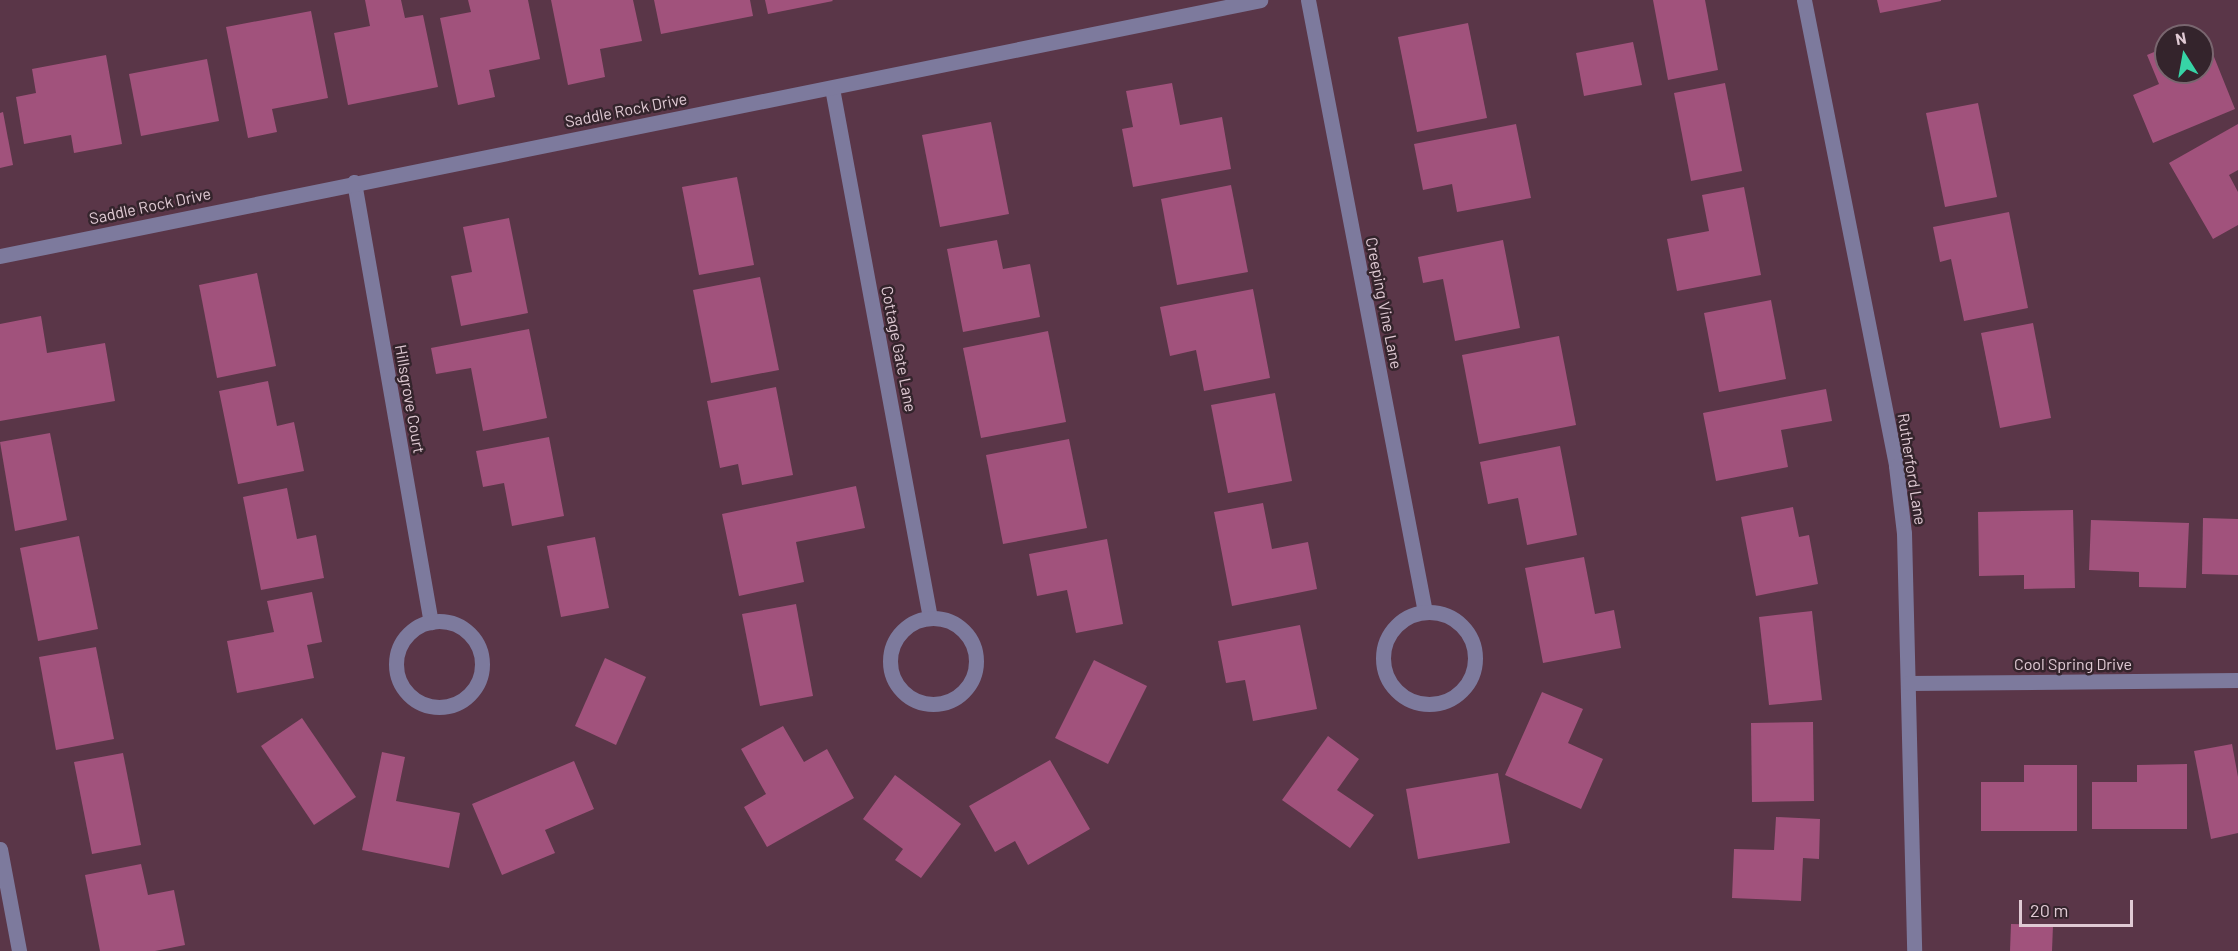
<!DOCTYPE html>
<style>
body{margin:0}
#map{position:relative;width:2238px;height:951px;overflow:hidden;background:#5a3648;font-family:Barlow,sans-serif}
div>[style]{position:absolute}
.building>*{inset:0;background:#a1527c}
.minor>*{height:15px;margin:-7.5px;padding:0 7.5px;transform-origin:7.5px;border-radius:7.5px;background:#7d7a9d}
.minor>.ring{margin:-7.5px;padding:0;box-sizing:content-box;background:none;border:15px solid #7d7a9d;border-radius:50%}
span{translate:-50% -50%;white-space:nowrap;text-align:center;line-height:1.15;-webkit-text-stroke:5px #34242c;paint-order:stroke}
.street-label{font-size:16px;color:#e0cad4}
.north{position:absolute;left:2154px;top:24px;width:60px;height:60px;box-sizing:border-box;background:#34242c;border:2px solid #79666f;border-radius:50%;rotate:349deg;font-size:16px;font-weight:700;line-height:24px;text-align:center;color:#e0cad4}
.north::after{content:'';display:block;margin:auto;width:21px;height:27px;background:#37d4a6;clip-path:polygon(50% 0,100% 100%,50% 72%,0 100%)}
.scale{position:absolute;left:2019px;top:900px;width:114px;height:27px;box-sizing:border-box;border:3px solid #e0cad4;border-top:0;padding-left:8px;font-size:18px;line-height:21px;white-space:nowrap;color:#e0cad4;-webkit-text-stroke:4px #34242c;paint-order:stroke}
</style>
<div id="map">
<div class="building">
<div style="clip-path:polygon(365px 0,401px 0,405px 18px,423px 15px,438px 87px,348px 105px,334px 33px,370px 26px)"></div>
<div style="clip-path:polygon(468px 0,528px 0,540px 59px,489px 70px,495px 97px,458px 105px,440px 18px,471px 12px)"></div>
<div style="clip-path:polygon(551px 0,633px 0,642px 41px,600px 49px,605px 77px,568px 85px)"></div>
<div style="clip-path:polygon(654px 0,750px 0,753px 16px,661px 34px)"></div>
<div style="clip-path:polygon(765px 0,832px 0,833px 1px,768px 14px)"></div>
<div style="clip-path:polygon(1653px 0,1705px 0,1718px 70px,1668px 80px)"></div>
<div style="clip-path:polygon(1877px 0,1941px 0,1941px 1px,1880px 13px)"></div>
<div style="clip-path:polygon(311px 11px,328px 98px,272px 109px,277px 132px,248px 138px,226px 27px)"></div>
<div style="clip-path:polygon(1468px 23px,1487px 118px,1417px 132px,1398px 37px)"></div>
<div style="clip-path:polygon(2204px 32px,2235px 109px,2153px 143px,2133px 95px,2159px 84px,2147px 55px,2166px 47px,2166px 72px,2202px 72px,2202px 36px,2194px 36px)"></div>
<div style="clip-path:polygon(1633px 42px,1642px 85px,1584px 96px,1576px 53px)"></div>
<div style="clip-path:polygon(106px 55px,122px 144px,74px 153px,71px 135px,24px 144px,16px 97px,36px 93px,32px 69px)"></div>
<div style="clip-path:polygon(207px 59px,219px 121px,141px 136px,129px 74px)"></div>
<div style="clip-path:polygon(1172px 83px,1180px 125px,1222px 117px,1231px 169px,1133px 187px,1122px 129px,1133px 127px,1126px 91px)"></div>
<div style="clip-path:polygon(1725px 83px,1742px 171px,1691px 181px,1674px 93px)"></div>
<div style="clip-path:polygon(1978px 103px,1997px 197px,1945px 207px,1926px 113px)"></div>
<div style="clip-path:polygon(3px 112px,13px 165px,0 168px,0 113px)"></div>
<div style="clip-path:polygon(991px 122px,1009px 214px,940px 227px,922px 135px)"></div>
<div style="clip-path:polygon(1516px 124px,1531px 198px,1457px 212px,1452px 184px,1423px 190px,1414px 144px)"></div>
<div style="clip-path:polygon(2238px 124px,2238px 170px,2229px 175px,2238px 192px,2238px 225px,2213px 239px,2169px 163px)"></div>
<div style="clip-path:polygon(737px 177px,754px 265px,699px 275px,682px 187px)"></div>
<div style="clip-path:polygon(1231px 185px,1248px 272px,1177px 285px,1161px 199px)"></div>
<div style="clip-path:polygon(1744px 187px,1761px 275px,1677px 291px,1667px 239px,1709px 231px,1702px 195px)"></div>
<div style="clip-path:polygon(2009px 212px,2028px 308px,1964px 321px,1951px 259px,1940px 262px,1933px 227px)"></div>
<div style="clip-path:polygon(509px 218px,528px 313px,461px 326px,451px 276px,472px 272px,463px 227px)"></div>
<div style="clip-path:polygon(997px 240px,1003px 269px,1030px 264px,1040px 317px,963px 332px,947px 249px)"></div>
<div style="clip-path:polygon(1503px 240px,1520px 328px,1455px 341px,1443px 279px,1423px 283px,1418px 257px)"></div>
<div style="clip-path:polygon(257px 273px,276px 366px,217px 378px,199px 285px)"></div>
<div style="clip-path:polygon(760px 277px,779px 370px,711px 383px,693px 290px)"></div>
<div style="clip-path:polygon(1253px 289px,1270px 378px,1204px 391px,1196px 350px,1170px 356px,1160px 307px)"></div>
<div style="clip-path:polygon(1771px 300px,1786px 379px,1719px 392px,1704px 313px)"></div>
<div style="clip-path:polygon(41px 316px,47px 353px,105px 343px,115px 401px,0 421px,0 324px)"></div>
<div style="clip-path:polygon(2033px 323px,2051px 418px,2000px 428px,1981px 333px)"></div>
<div style="clip-path:polygon(529px 329px,547px 418px,483px 431px,471px 368px,436px 374px,431px 348px)"></div>
<div style="clip-path:polygon(1048px 331px,1066px 422px,981px 438px,963px 348px)"></div>
<div style="clip-path:polygon(1559px 336px,1576px 425px,1479px 444px,1462px 355px)"></div>
<div style="clip-path:polygon(268px 381px,277px 426px,294px 422px,304px 471px,238px 484px,219px 391px)"></div>
<div style="clip-path:polygon(776px 387px,793px 475px,742px 485px,738px 464px,720px 468px,707px 401px)"></div>
<div style="clip-path:polygon(1826px 389px,1832px 421px,1781px 430px,1788px 467px,1716px 481px,1703px 413px)"></div>
<div style="clip-path:polygon(1275px 393px,1292px 481px,1228px 493px,1211px 405px)"></div>
<div style="clip-path:polygon(50px 433px,67px 520px,15px 531px,0 442px)"></div>
<div style="clip-path:polygon(549px 437px,564px 516px,512px 526px,504px 483px,483px 487px,476px 451px)"></div>
<div style="clip-path:polygon(1069px 439px,1087px 528px,1003px 544px,986px 455px)"></div>
<div style="clip-path:polygon(1560px 446px,1577px 535px,1527px 545px,1518px 498px,1488px 504px,1480px 462px)"></div>
<div style="clip-path:polygon(856px 486px,865px 528px,796px 542px,804px 582px,739px 596px,722px 514px)"></div>
<div style="clip-path:polygon(287px 488px,297px 539px,316px 535px,324px 578px,261px 590px,243px 497px)"></div>
<div style="clip-path:polygon(1263px 503px,1272px 549px,1308px 542px,1317px 589px,1232px 606px,1214px 512px)"></div>
<div style="clip-path:polygon(1793px 507px,1799px 537px,1809px 535px,1818px 584px,1756px 596px,1741px 517px)"></div>
<div style="clip-path:polygon(2073px 510px,2075px 588px,2024px 589px,2024px 575px,1979px 576px,1978px 512px)"></div>
<div style="clip-path:polygon(2203px 518px,2238px 519px,2238px 575px,2202px 574px)"></div>
<div style="clip-path:polygon(2091px 520px,2189px 523px,2186px 588px,2139px 587px,2139px 572px,2089px 570px)"></div>
<div style="clip-path:polygon(79px 536px,98px 629px,38px 641px,20px 548px)"></div>
<div style="clip-path:polygon(595px 537px,609px 608px,561px 617px,547px 546px)"></div>
<div style="clip-path:polygon(1107px 539px,1123px 624px,1076px 633px,1067px 590px,1037px 596px,1029px 554px)"></div>
<div style="clip-path:polygon(1584px 557px,1595px 614px,1614px 610px,1621px 648px,1543px 663px,1525px 568px)"></div>
<div style="clip-path:polygon(312px 592px,322px 642px,307px 645px,314px 678px,237px 693px,227px 641px,274px 632px,267px 601px)"></div>
<div style="clip-path:polygon(796px 604px,813px 696px,760px 706px,742px 614px)"></div>
<div style="clip-path:polygon(1812px 611px,1822px 700px,1769px 705px,1759px 617px)"></div>
<div style="clip-path:polygon(1300px 625px,1317px 709px,1253px 721px,1245px 680px,1226px 683px,1218px 641px)"></div>
<div style="clip-path:polygon(96px 647px,114px 739px,56px 750px,39px 657px)"></div>
<div style="clip-path:polygon(605px 658px,646px 677px,616px 745px,575px 726px)"></div>
<div style="clip-path:polygon(1094px 660px,1147px 686px,1108px 764px,1055px 738px)"></div>
<div style="clip-path:polygon(1542px 692px,1583px 709px,1568px 743px,1603px 759px,1581px 809px,1505px 775px)"></div>
<div style="clip-path:polygon(302px 718px,356px 797px,314px 825px,261px 746px)"></div>
<div style="clip-path:polygon(1813px 722px,1814px 801px,1752px 802px,1751px 723px)"></div>
<div style="clip-path:polygon(783px 726px,804px 762px,827px 749px,854px 798px,767px 847px,744px 807px,766px 794px,741px 749px)"></div>
<div style="clip-path:polygon(1328px 736px,1359px 759px,1337px 790px,1374px 815px,1350px 848px,1282px 800px)"></div>
<div style="clip-path:polygon(2232px 744px,2238px 777px,2238px 833px,2211px 839px,2194px 751px)"></div>
<div style="clip-path:polygon(382px 752px,405px 757px,396px 801px,460px 813px,449px 868px,362px 850px)"></div>
<div style="clip-path:polygon(123px 753px,141px 845px,92px 854px,74px 762px)"></div>
<div style="clip-path:polygon(1050px 760px,1090px 829px,1028px 865px,1015px 841px,995px 852px,969px 806px)"></div>
<div style="clip-path:polygon(574px 761px,594px 809px,545px 830px,555px 853px,502px 875px,472px 804px)"></div>
<div style="clip-path:polygon(2187px 764px,2187px 829px,2092px 829px,2092px 782px,2137px 782px,2137px 765px)"></div>
<div style="clip-path:polygon(2024px 765px,2077px 765px,2077px 831px,1981px 831px,1981px 782px,2024px 782px)"></div>
<div style="clip-path:polygon(1498px 773px,1510px 843px,1418px 859px,1406px 789px)"></div>
<div style="clip-path:polygon(895px 775px,961px 824px,921px 878px,895px 860px,903px 849px,863px 819px)"></div>
<div style="clip-path:polygon(1776px 817px,1820px 819px,1819px 859px,1803px 858px,1801px 901px,1732px 898px,1734px 849px,1774px 850px)"></div>
<div style="clip-path:polygon(141px 864px,148px 895px,174px 890px,185px 945px,155px 951px,100px 951px,85px 875px)"></div>
<div style="clip-path:polygon(2011px 924px,2053px 925px,2052px 951px,2010px 951px)"></div>
</div>
<div class="minor">
<div style="left:1308px;top:0;width:623px;rotate:79.18deg"></div>
<div style="left:1804px;top:0;width:475px;rotate:78.8deg"></div>
<div style="left:1896px;top:466px;width:67px;rotate:83.2deg"></div>
<div style="left:1904px;top:533px;width:418px;rotate:88.6deg"></div>
<div style="left:832px;top:88px;width:539px;rotate:79.52deg"></div>
<div style="left:354px;top:182px;width:447px;rotate:80.1deg"></div>
<div style="left:0;top:256px;width:1286px;rotate:-11.48deg"></div>
<div class="ring" style="left:1383px;top:612px;width:77px;height:77px"></div>
<div class="ring" style="left:890px;top:618px;width:71px;height:71px"></div>
<div class="ring" style="left:396px;top:621px;width:71px;height:71px"></div>
<div style="left:1908px;top:683px;width:330px;rotate:-0.5deg"></div>
<div style="left:0;top:849px;width:104px;rotate:79.4deg"></div>
</div>
<div class="street-label">
<span style="left:626px;top:110px;rotate:-11deg">Saddle Rock Drive</span>
<span style="left:150px;top:206px;rotate:-12deg">Saddle Rock Drive</span>
<span style="left:1384px;top:303px;rotate:79deg">Creeping Vine Lane</span>
<span style="left:899px;top:349px;rotate:79deg">Cottage Gate Lane</span>
<span style="left:410px;top:399px;rotate:80deg">Hillsgrove Court</span>
<span style="left:1912px;top:469px;rotate:81deg">Rutherford Lane</span>
<span style="left:2073px;top:664px">Cool Spring Drive</span>
</div>
<div class="north">N</div>
<div class="scale">20 m</div>
</div>
